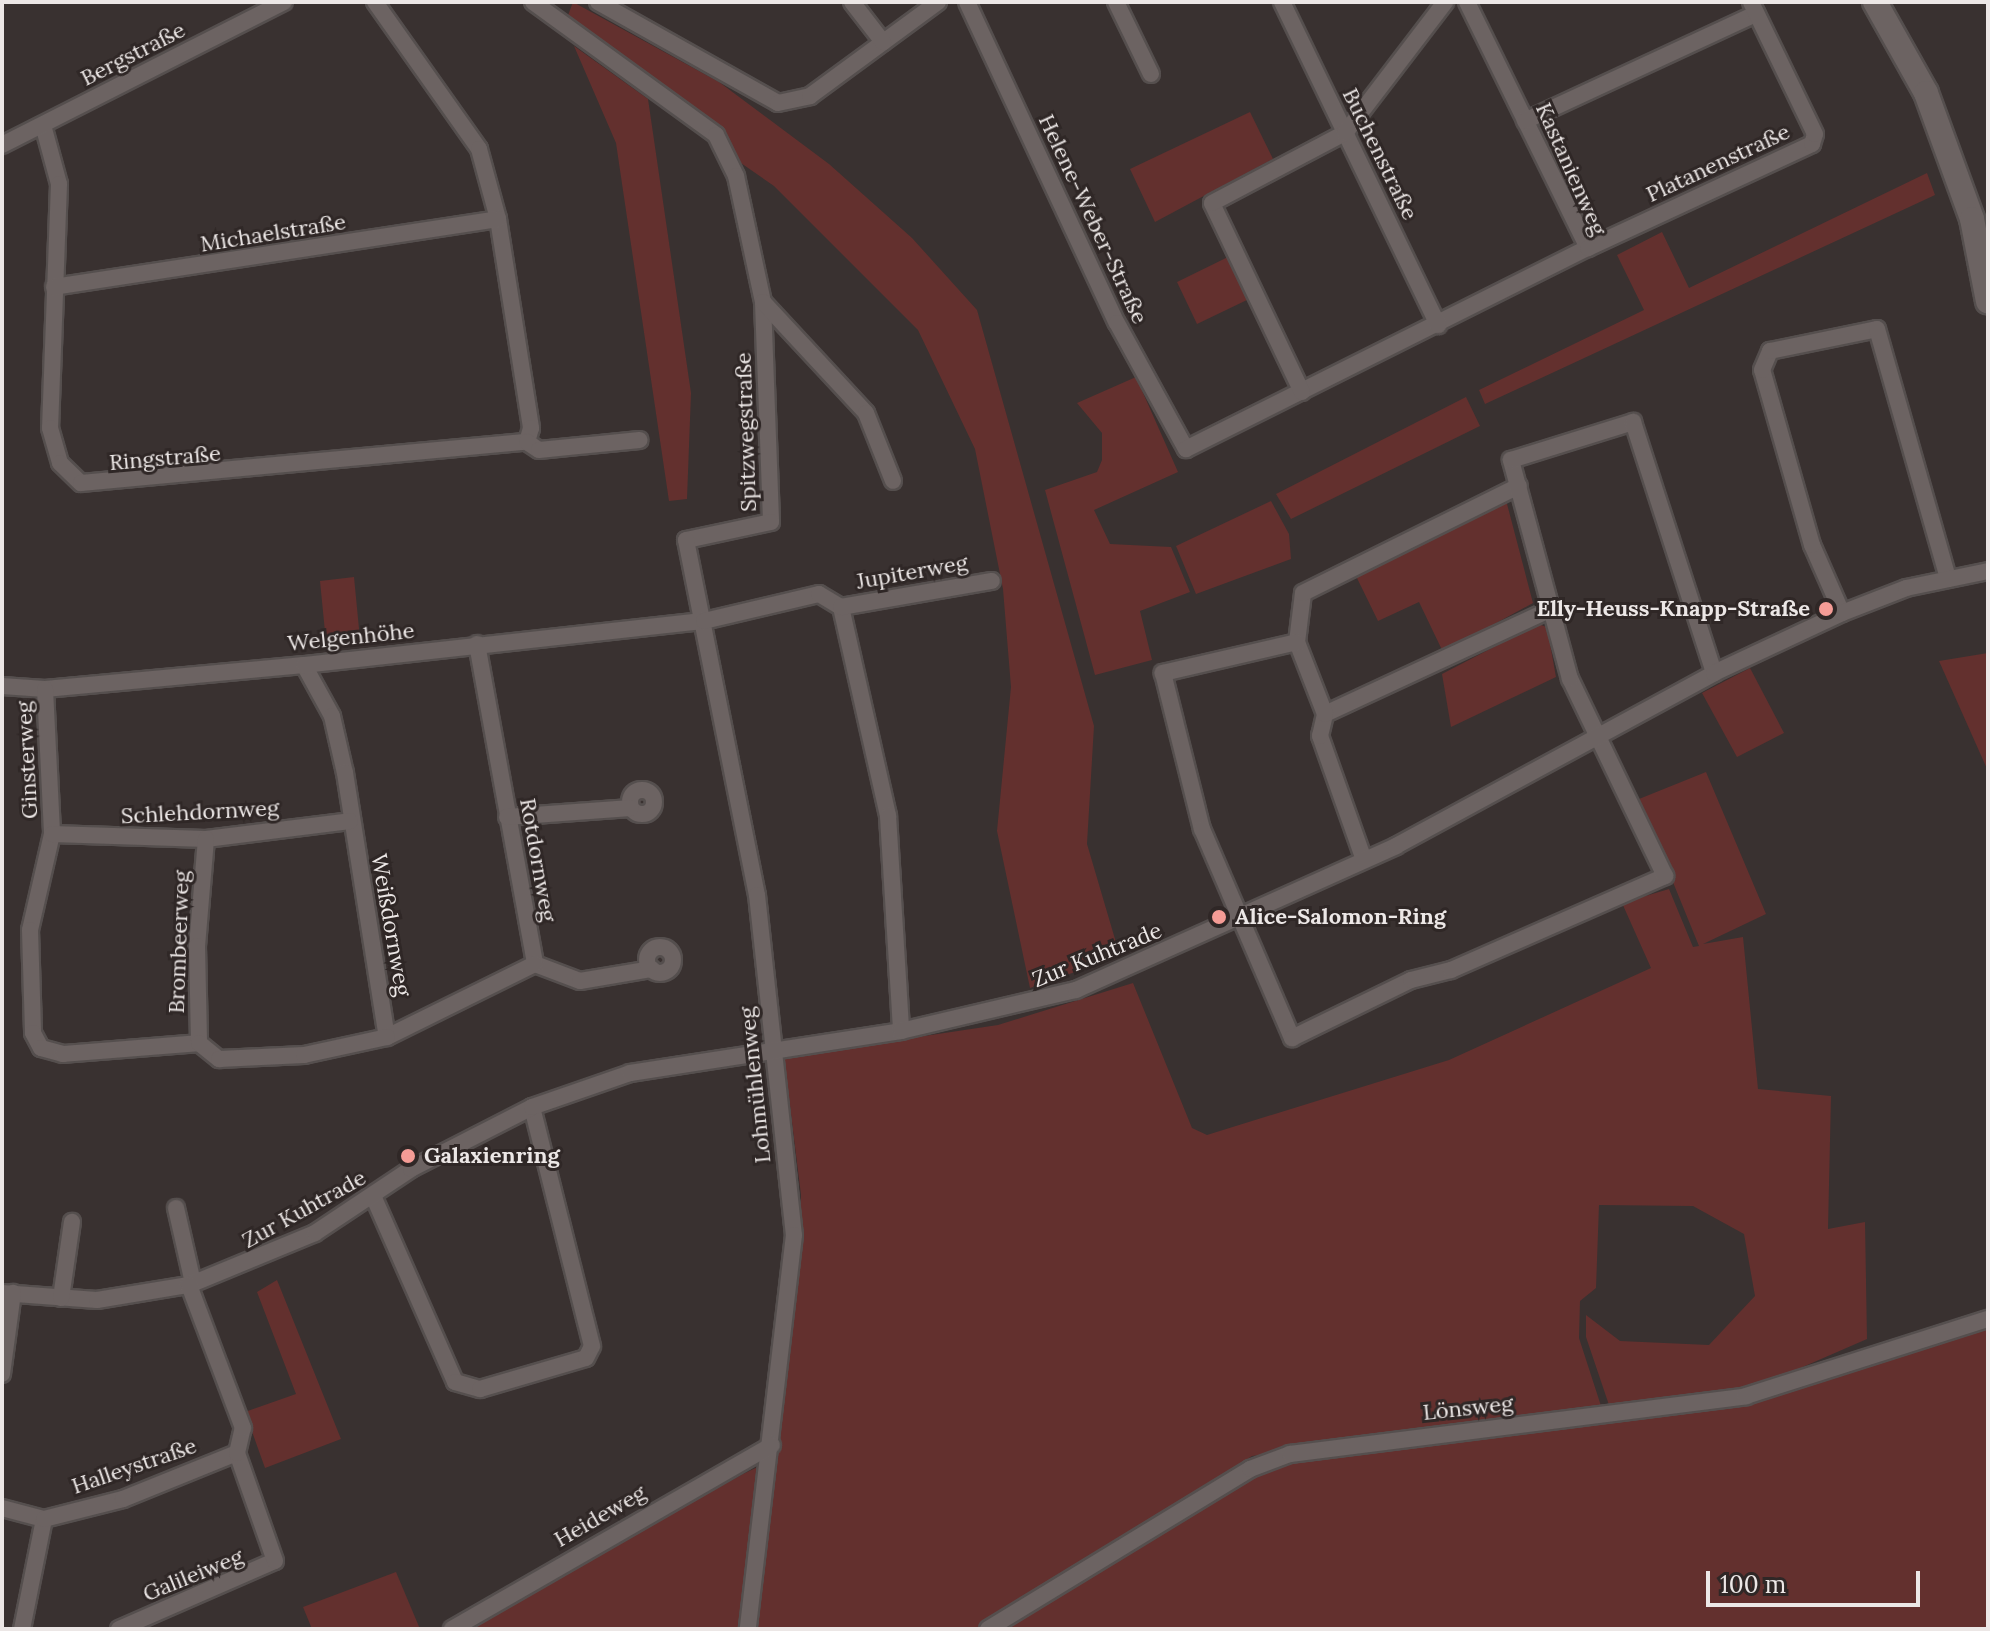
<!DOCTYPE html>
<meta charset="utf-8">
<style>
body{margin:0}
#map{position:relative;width:1990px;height:1631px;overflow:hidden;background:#393130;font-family:Lora,serif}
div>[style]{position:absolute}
.green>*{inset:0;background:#63302e}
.roads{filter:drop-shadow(2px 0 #554f4e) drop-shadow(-2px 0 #554f4e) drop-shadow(0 2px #554f4e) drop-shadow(0 -2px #554f4e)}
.street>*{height:16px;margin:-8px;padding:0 8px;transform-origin:8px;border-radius:8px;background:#6c6362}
.street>.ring{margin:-8px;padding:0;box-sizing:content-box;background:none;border:16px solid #6c6362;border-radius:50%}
.secondary>*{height:24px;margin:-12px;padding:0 12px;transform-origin:12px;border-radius:12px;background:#6c6362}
.dots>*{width:22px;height:22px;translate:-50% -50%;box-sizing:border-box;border:4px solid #2f2726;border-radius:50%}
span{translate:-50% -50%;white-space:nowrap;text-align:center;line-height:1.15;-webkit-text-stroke:6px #2f2726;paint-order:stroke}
.street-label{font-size:22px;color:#ece7e6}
.poi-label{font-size:22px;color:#ece7e6;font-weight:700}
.right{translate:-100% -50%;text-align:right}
.left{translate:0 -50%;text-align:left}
.frame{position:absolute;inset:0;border:4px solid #ece7e6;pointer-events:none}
.scale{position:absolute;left:1706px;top:1571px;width:214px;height:36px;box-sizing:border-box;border:4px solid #ece7e6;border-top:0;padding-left:10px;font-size:24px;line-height:28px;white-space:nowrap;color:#ece7e6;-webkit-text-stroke:6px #2f2726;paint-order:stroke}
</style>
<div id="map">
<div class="green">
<div style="clip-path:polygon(573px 2px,719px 82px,829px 164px,912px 238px,977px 310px,1094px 726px,1087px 844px,1120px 956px,1030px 988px,997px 831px,1011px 687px,1003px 589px,975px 449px,918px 330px,774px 186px,738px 161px,721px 131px,567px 18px)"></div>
<div style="clip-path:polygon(574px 46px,648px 99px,691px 393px,687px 499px,669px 501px,616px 143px)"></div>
<div style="clip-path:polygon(1250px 112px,1273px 159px,1155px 222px,1130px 169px)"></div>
<div style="clip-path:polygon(1927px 173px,1935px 195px,1485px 404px,1479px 390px,1644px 310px,1617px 255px,1662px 232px,1689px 288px)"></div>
<div style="clip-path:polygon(1228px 257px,1249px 299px,1197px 324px,1177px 282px)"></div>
<div style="clip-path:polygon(1136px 377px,1178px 472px,1094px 510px,1110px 544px,1171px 547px,1190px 592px,1140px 611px,1152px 660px,1095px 675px,1045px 490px,1097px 472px,1102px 460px,1102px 433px,1077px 403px)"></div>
<div style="clip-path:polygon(1466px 397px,1480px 426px,1291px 519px,1276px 494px)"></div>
<div style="clip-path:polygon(1506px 500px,1533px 603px,1443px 652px,1419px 602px,1378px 621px,1355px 574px)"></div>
<div style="clip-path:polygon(1271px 501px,1289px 534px,1291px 559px,1196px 594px,1176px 546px)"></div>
<div style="clip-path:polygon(354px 577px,360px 639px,326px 642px,320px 581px)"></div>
<div style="clip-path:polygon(1538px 624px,1547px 627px,1556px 677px,1451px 727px,1442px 674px)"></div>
<div style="clip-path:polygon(1988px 653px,1988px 771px,1939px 661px)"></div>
<div style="clip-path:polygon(1750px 668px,1784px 733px,1737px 757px,1702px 693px)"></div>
<div style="clip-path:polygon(1706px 772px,1766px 914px,1703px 944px,1743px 937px,1758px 1089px,1831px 1096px,1828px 1229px,1865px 1222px,1867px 1339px,1745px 1392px,1610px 1408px,1586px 1337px,1586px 1315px,1620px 1341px,1709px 1345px,1755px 1296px,1744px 1234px,1693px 1206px,1599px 1205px,1596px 1288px,1580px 1301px,1579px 1338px,1602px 1409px,1252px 1456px,975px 1629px,757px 1629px,799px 1262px,801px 1195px,784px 1057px,998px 1025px,1133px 983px,1192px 1128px,1207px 1135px,1449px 1060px,1651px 968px,1622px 903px,1669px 889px,1693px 947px,1699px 946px,1639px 799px)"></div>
<div style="clip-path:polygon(277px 1280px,341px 1439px,265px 1468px,245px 1412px,296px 1394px,257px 1292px)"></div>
<div style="clip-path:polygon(1988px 1324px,1988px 1629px,998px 1629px,1245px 1477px,1293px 1461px,1746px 1403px)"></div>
<div style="clip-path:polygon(764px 1464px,740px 1629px,462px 1629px,743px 1474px)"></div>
<div style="clip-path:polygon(396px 1572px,420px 1629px,312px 1629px,303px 1607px)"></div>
</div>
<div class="roads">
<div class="street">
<div style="left:375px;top:2px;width:180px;rotate:54.7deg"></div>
<div style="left:479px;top:149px;width:73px;rotate:74.8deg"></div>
<div style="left:498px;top:219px;width:212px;rotate:81deg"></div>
<div style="left:531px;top:428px;width:15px;rotate:106deg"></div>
<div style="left:533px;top:2px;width:226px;rotate:36deg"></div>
<div style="left:716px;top:135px;width:46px;rotate:64deg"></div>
<div style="left:736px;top:176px;width:129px;rotate:77.9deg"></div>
<div style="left:763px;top:302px;width:220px;rotate:87.9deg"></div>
<div style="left:771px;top:522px;width:87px;rotate:168deg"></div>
<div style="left:686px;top:540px;width:362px;rotate:78.7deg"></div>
<div style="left:757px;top:895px;width:342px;rotate:83.8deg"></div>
<div style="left:794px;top:1235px;width:397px;rotate:96.7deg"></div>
<div style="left:598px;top:2px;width:206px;rotate:29.3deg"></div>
<div style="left:778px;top:103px;width:33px;rotate:-12deg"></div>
<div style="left:810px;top:96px;width:159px;rotate:-36.3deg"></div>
<div style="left:852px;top:2px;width:51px;rotate:52.2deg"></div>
<div style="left:967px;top:2px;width:354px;rotate:65deg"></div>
<div style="left:1117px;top:323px;width:144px;rotate:61.3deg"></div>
<div style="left:1186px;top:449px;width:449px;rotate:-26.6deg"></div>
<div style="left:1588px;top:248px;width:274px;rotate:-116.2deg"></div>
<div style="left:1116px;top:2px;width:80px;rotate:64.1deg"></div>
<div style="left:1282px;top:2px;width:359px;rotate:64.2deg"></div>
<div style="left:1525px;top:121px;width:255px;rotate:-24.9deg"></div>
<div style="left:43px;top:125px;width:61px;rotate:74.8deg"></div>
<div style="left:59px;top:184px;width:244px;rotate:92.1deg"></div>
<div style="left:50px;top:428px;width:36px;rotate:74deg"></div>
<div style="left:60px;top:463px;width:29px;rotate:44deg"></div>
<div style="left:81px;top:483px;width:448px;rotate:-5.3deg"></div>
<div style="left:2px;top:145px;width:316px;rotate:-26.9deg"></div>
<div style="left:1588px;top:248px;width:247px;rotate:-24.9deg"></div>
<div style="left:1812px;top:144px;width:10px;rotate:-73deg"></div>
<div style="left:1815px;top:134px;width:147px;rotate:-115.9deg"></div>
<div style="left:54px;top:287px;width:449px;rotate:-8.7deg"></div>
<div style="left:763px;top:302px;width:151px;rotate:47.1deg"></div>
<div style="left:866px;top:413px;width:73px;rotate:68.3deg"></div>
<div style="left:1302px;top:392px;width:209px;rotate:-115.5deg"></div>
<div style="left:1212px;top:203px;width:150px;rotate:-27.8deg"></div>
<div style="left:1345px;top:133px;width:165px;rotate:-52.6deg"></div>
<div style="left:527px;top:442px;width:14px;rotate:34deg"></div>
<div style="left:539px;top:450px;width:101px;rotate:-5.7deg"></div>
<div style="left:841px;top:607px;width:214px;rotate:77.3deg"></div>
<div style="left:888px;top:816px;width:215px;rotate:86.5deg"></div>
<div style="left:1842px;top:613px;width:74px;rotate:-113.8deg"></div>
<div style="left:1812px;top:545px;width:182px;rotate:-105.9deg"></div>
<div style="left:1762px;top:370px;width:21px;rotate:-67deg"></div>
<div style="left:1770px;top:351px;width:109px;rotate:-11.6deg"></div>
<div style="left:1877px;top:329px;width:260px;rotate:74.1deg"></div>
<div style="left:1297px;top:642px;width:49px;rotate:-83deg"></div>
<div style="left:1303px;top:593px;width:241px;rotate:-26.4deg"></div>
<div style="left:477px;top:644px;width:325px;rotate:79.7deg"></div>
<div style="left:535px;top:964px;width:48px;rotate:20.7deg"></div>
<div style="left:580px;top:981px;width:73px;rotate:-9.5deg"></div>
<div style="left:304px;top:665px;width:58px;rotate:61.2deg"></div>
<div style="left:332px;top:716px;width:58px;rotate:77.2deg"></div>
<div style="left:345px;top:773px;width:267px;rotate:81deg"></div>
<div style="left:387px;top:1037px;width:165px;rotate:-26.3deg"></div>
<div style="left:2px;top:686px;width:43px;rotate:4deg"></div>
<div style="left:45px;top:689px;width:260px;rotate:-5.3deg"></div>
<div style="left:304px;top:665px;width:402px;rotate:-6.3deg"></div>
<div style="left:704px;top:621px;width:118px;rotate:-13.2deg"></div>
<div style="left:819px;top:594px;width:26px;rotate:31deg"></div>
<div style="left:841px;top:607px;width:153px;rotate:-9.8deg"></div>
<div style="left:45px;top:689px;width:145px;rotate:87.2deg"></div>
<div style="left:52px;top:834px;width:98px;rotate:102.9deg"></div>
<div style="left:30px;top:930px;width:103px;rotate:88.3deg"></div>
<div style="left:33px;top:1033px;width:17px;rotate:62deg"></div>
<div style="left:41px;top:1048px;width:23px;rotate:15deg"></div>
<div style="left:63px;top:1054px;width:136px;rotate:-4.6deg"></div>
<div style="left:1325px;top:714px;width:251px;rotate:-24.9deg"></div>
<div class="ring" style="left:630px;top:790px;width:8px;height:8px"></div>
<div style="left:507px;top:817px;width:124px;rotate:-4.2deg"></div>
<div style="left:52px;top:834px;width:154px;rotate:1.9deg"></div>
<div style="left:206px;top:839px;width:145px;rotate:-7.1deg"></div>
<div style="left:206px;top:839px;width:107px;rotate:94.8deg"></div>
<div style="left:197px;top:946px;width:97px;rotate:88.8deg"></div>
<div style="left:199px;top:1043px;width:26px;rotate:39deg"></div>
<div style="left:219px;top:1059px;width:85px;rotate:-2.7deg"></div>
<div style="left:304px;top:1055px;width:85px;rotate:-12.2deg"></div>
<div style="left:1364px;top:860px;width:132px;rotate:-109.5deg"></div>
<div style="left:1320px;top:736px;width:23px;rotate:-77deg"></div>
<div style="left:1325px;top:714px;width:77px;rotate:-111.3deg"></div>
<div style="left:1297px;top:642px;width:138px;rotate:167deg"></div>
<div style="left:1163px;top:673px;width:161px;rotate:76deg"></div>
<div style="left:1202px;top:829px;width:228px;rotate:66.7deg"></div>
<div style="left:1292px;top:1038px;width:132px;rotate:-26deg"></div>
<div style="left:1411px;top:980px;width:41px;rotate:-14deg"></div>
<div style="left:1451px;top:970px;width:234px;rotate:-23.7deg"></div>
<div style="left:1665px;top:876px;width:219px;rotate:-115.7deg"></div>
<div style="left:1570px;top:679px;width:227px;rotate:-105.1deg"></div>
<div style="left:1511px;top:460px;width:128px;rotate:-17.3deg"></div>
<div style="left:1633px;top:422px;width:264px;rotate:72.1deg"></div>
<div class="ring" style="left:647px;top:947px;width:10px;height:10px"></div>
<div style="left:374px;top:1198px;width:201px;rotate:66.2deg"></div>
<div style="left:455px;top:1382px;width:26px;rotate:16deg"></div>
<div style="left:480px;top:1389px;width:110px;rotate:-16.3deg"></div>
<div style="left:586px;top:1358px;width:13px;rotate:-63deg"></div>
<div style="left:592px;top:1346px;width:246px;rotate:-104.1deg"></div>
<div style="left:176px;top:1208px;width:77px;rotate:77.2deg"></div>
<div style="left:2px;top:1293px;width:95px;rotate:4.2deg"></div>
<div style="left:97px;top:1300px;width:93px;rotate:-9.3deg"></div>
<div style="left:189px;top:1285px;width:136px;rotate:-22.4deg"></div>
<div style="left:315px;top:1233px;width:115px;rotate:-33.7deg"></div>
<div style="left:411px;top:1169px;width:136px;rotate:-27.1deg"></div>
<div style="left:532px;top:1107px;width:104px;rotate:-19.1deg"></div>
<div style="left:630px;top:1073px;width:274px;rotate:-8.8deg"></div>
<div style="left:901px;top:1031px;width:180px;rotate:-13.2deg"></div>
<div style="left:1076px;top:990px;width:351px;rotate:-24.2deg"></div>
<div style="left:1396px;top:846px;width:362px;rotate:-28.5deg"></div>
<div style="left:1714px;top:673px;width:141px;rotate:-25.1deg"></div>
<div style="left:1842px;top:613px;width:69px;rotate:-21.3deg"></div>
<div style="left:1906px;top:588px;width:84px;rotate:-11.7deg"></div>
<div style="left:61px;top:1298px;width:77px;rotate:-81.8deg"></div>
<div style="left:2px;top:1374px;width:82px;rotate:-82.3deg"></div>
<div style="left:2px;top:1508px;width:43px;rotate:14.7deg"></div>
<div style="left:44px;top:1519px;width:112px;rotate:101.3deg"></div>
<div style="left:44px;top:1519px;width:81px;rotate:-14.2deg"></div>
<div style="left:123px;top:1499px;width:123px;rotate:-22deg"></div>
<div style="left:119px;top:1629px;width:170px;rotate:-23.6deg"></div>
<div style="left:275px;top:1561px;width:114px;rotate:-109.4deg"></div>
<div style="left:237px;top:1453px;width:26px;rotate:-77deg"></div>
<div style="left:243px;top:1428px;width:153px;rotate:-110.7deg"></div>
<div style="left:452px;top:1629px;width:369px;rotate:-29.9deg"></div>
<div style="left:988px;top:1629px;width:307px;rotate:-31.4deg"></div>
<div style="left:1250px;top:1469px;width:43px;rotate:-20.6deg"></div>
<div style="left:1290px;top:1454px;width:460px;rotate:-7.2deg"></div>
<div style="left:1746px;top:1396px;width:254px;rotate:-17.7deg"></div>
</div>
<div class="secondary">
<div style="left:1875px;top:2px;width:104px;rotate:60.7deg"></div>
<div style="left:1926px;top:93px;width:134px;rotate:69.9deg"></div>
<div style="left:1972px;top:219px;width:84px;rotate:79deg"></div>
</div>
</div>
<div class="dots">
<div style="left:1826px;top:609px;background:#f59c96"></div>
<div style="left:1219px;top:917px;background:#f59c96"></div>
<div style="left:408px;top:1156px;background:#f59c96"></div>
</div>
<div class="street-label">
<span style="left:133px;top:54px;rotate:-27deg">Bergstraße</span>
<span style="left:1380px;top:154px;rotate:64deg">Buchenstraße</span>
<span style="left:1718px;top:163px;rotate:-25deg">Platanenstraße</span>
<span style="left:1571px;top:169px;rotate:66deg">Kastanienweg</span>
<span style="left:1093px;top:219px;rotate:65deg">Helene-Weber-Straße</span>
<span style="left:273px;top:233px;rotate:-9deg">Michaelstraße</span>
<span style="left:746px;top:432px;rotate:-92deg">Spitzwegstraße</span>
<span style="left:165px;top:458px;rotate:-5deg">Ringstraße</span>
<span style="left:912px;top:572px;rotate:-10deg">Jupiterweg</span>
<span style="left:351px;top:637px;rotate:-6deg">Welgenhöhe</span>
<span style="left:27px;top:760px;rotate:-93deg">Ginsterweg</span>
<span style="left:200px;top:812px;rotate:-3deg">Schlehdornweg</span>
<span style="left:538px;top:860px;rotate:80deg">Rotdornweg</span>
<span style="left:391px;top:925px;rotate:80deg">Weißdornweg</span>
<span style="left:179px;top:942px;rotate:-88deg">Brombeerweg</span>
<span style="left:1097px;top:955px;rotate:-22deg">Zur Kuhtrade</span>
<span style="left:755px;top:1085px;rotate:-96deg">Lohmühlenweg</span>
<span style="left:304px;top:1209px;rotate:-29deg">Zur Kuhtrade</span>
<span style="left:1468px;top:1408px;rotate:-6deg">Lönsweg</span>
<span style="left:134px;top:1466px;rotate:-19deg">Halleystraße</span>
<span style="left:600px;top:1516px;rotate:-30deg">Heideweg</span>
<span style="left:193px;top:1575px;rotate:-22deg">Galileiweg</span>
</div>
<div class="poi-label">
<span class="right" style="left:1810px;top:609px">Elly-Heuss-Knapp-Straße</span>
<span class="left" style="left:1235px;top:917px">Alice-Salomon-Ring</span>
<span class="left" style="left:424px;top:1156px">Galaxienring</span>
</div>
<div class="frame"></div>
<div class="scale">100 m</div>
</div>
